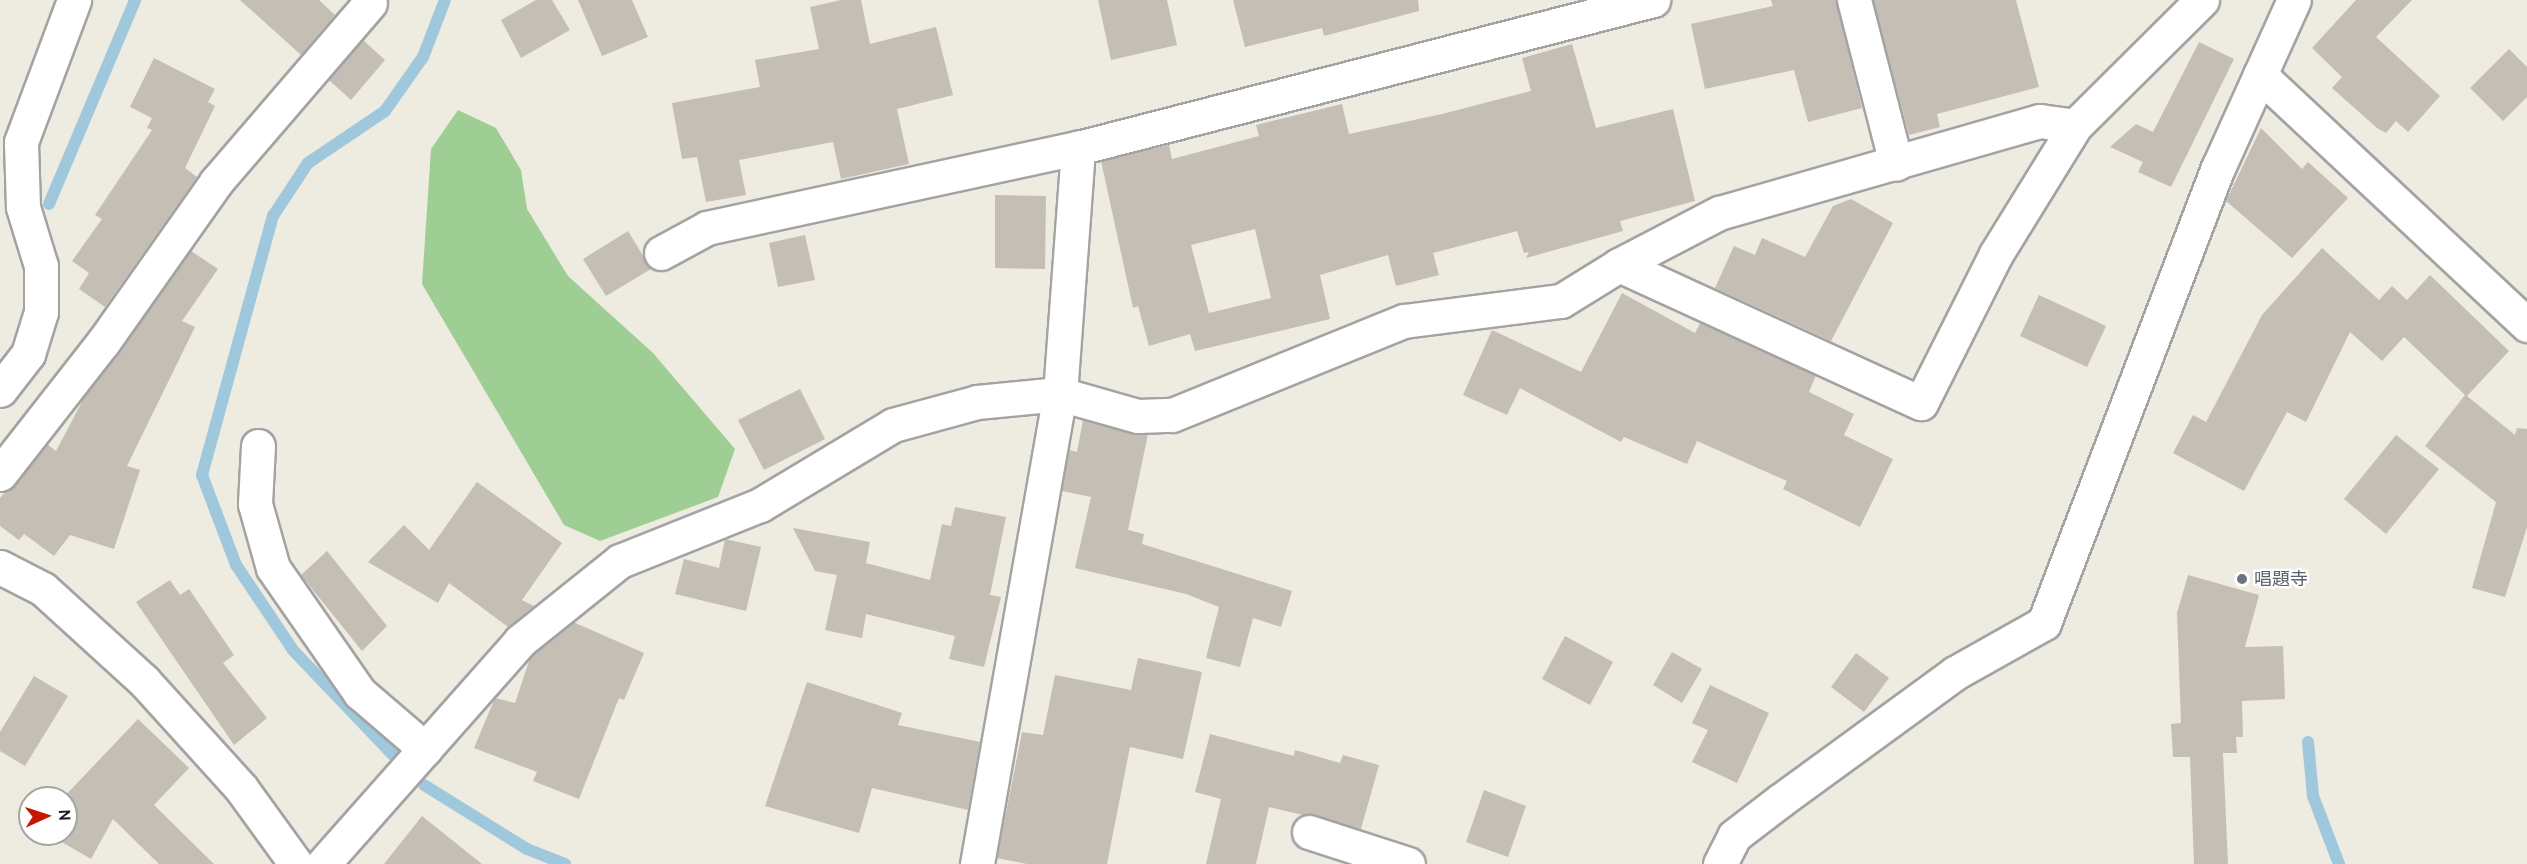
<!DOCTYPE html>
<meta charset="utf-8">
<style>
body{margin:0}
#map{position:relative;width:2527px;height:864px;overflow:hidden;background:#eeebe1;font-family:Cabin,"Noto Sans JP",sans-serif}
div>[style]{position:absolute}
.forest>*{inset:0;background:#9fce94}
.stream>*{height:12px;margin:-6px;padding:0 6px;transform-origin:6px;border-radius:6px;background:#a0c8dd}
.building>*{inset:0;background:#c5beb4}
.roads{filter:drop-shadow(2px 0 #a3a3a3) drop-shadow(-2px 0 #a3a3a3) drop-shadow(0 2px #a3a3a3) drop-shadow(0 -2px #a3a3a3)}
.minor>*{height:33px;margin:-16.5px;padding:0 16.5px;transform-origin:16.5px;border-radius:16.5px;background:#fff}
.dots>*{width:16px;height:16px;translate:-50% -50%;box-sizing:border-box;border:3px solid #fff;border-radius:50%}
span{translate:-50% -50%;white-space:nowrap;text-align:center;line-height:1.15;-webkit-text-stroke:4.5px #fff;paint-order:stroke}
.worship-label{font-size:18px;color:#5b616d}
.left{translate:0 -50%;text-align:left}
.north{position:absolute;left:18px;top:786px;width:60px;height:60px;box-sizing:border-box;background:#fff;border:2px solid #a4a4a4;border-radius:50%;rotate:87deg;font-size:16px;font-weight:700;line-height:24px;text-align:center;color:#1c1c1c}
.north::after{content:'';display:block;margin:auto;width:21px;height:27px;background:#c71700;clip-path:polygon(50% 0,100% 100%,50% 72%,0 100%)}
</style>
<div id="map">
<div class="forest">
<div style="clip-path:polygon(458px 110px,496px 128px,521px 170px,527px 209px,568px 276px,653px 353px,735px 449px,718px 497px,600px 541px,564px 525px,422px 284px,431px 149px)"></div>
</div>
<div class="stream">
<div style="left:49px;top:204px;width:221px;rotate:-67.1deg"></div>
<div style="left:2308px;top:742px;width:54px;rotate:84.7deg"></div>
<div style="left:2313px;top:796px;width:73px;rotate:69.1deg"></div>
<div style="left:397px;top:759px;width:151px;rotate:-133.7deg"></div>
<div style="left:293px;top:650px;width:102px;rotate:-123.8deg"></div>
<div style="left:236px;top:565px;width:96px;rotate:-110.7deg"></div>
<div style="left:202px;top:475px;width:269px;rotate:-74.7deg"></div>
<div style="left:273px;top:216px;width:64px;rotate:-56.6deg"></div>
<div style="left:308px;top:163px;width:93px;rotate:-34deg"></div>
<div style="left:385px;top:111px;width:66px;rotate:-54.9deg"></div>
<div style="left:423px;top:57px;width:61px;rotate:-68.9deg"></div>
<div style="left:424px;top:785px;width:121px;rotate:31.9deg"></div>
<div style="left:527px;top:849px;width:41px;rotate:21.5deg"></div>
</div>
<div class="building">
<div style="clip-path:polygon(240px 0,319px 0,335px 15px,301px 55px)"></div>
<div style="clip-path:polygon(536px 0,552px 0,570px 30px,521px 58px,501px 20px)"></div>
<div style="clip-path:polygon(578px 0,632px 0,648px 37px,602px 56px)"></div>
<div style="clip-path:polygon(841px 0,861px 0,870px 44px,936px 27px,953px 95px,897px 109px,909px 164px,841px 179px,833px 142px,739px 160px,746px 195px,706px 202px,697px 157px,682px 159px,672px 103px,760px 87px,755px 60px,819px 49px,810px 7px)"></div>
<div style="clip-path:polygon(1098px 0,1167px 0,1177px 45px,1111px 60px)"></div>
<div style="clip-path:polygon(1233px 0,1418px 0,1419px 11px,1324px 36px,1322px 28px,1245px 47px)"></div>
<div style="clip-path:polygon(1771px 0,1836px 0,1862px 108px,1808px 122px,1794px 70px,1705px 89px,1691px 24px,1773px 6px)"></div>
<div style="clip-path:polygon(1873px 0,2016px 0,2039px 87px,1937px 114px,1940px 127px,1909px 135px)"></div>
<div style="clip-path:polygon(2356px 0,2412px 0,2376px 37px,2440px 96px,2408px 132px,2396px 121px,2386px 133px,2377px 128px,2332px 88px,2342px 77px,2312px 48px)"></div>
<div style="clip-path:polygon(363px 40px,385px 60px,351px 100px,329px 80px)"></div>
<div style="clip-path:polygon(2199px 42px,2234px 59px,2171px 187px,2138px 172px,2143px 162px,2110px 147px,2136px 124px,2153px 132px)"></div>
<div style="clip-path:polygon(evenodd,1572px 44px,1596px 128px,1673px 109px,1695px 201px,1620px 221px,1623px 231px,1526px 258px,1529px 252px,1524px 253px,1517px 231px,1433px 253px,1439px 275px,1396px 286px,1388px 255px,1320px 275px,1330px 319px,1195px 351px,1190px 334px,1149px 346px,1138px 306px,1133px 308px,1101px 161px,1169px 145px,1172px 159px,1259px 136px,1256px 125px,1342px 104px,1349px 134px,1442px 114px,1531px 91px,1522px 58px,1572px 44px,1255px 229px,1271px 298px,1209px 313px,1191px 245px,1255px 229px)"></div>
<div style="clip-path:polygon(2509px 49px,2527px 67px,2527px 97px,2503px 121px,2470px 88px)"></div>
<div style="clip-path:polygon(154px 58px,215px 89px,208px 102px,215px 106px,185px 168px,197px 177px,105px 307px,79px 289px,89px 273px,72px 261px,102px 219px,95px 215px,152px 130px,147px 128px,152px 118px,130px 107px)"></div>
<div style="clip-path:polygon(2261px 128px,2302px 169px,2308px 162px,2348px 198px,2292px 258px,2226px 201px)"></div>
<div style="clip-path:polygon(995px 195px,1046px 196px,1045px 269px,995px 268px)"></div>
<div style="clip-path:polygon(1851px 199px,1893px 223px,1831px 341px,1715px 288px,1734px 246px,1755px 255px,1762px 238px,1805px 257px,1833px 206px)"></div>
<div style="clip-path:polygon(628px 231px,651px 269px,606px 296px,583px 259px)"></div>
<div style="clip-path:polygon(805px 235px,815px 280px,778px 287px,769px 243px)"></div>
<div style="clip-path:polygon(2322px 248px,2379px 300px,2392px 286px,2407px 300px,2430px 275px,2509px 351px,2467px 396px,2515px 435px,2517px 428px,2527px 429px,2527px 527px,2505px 597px,2472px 588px,2496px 502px,2425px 446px,2465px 395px,2404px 337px,2382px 361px,2350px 332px,2306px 422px,2287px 412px,2244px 491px,2173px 453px,2193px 415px,2206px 422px,2262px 315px)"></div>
<div style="clip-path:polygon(191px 251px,218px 269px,182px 321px,195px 327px,127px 466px,140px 470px,114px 549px,70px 535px,54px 556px,24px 534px,19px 540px,0 526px,0 498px,47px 444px,56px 451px,85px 396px)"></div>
<div style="clip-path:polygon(1622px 293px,1695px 333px,1700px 323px,1816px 375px,1809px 392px,1854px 414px,1844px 435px,1893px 459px,1860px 527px,1783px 489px,1787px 481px,1697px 441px,1687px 464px,1624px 437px,1621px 442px,1520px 388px,1507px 415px,1463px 395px,1492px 330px,1581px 372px)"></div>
<div style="clip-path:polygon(2039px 295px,2106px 326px,2087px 367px,2020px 336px)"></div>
<div style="clip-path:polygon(800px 389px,825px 439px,764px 470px,738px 420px)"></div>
<div style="clip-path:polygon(1083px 420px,1148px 434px,1128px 530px,1144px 534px,1142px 544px,1292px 591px,1281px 627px,1253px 618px,1240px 667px,1206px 658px,1219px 607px,1186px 594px,1075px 568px,1091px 497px,1062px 491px,1069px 450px,1077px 452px)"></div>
<div style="clip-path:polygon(2396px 435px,2439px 469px,2386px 534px,2344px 499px)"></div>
<div style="clip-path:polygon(477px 482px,562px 543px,522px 600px,534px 606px,508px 627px,449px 583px,438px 603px,368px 562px,404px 525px,429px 550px)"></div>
<div style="clip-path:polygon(955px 507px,1006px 517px,990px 595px,1001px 597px,984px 667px,949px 659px,955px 636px,866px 614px,862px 638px,825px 630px,837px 575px,815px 571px,793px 528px,870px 542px,866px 563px,930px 580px,942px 524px,951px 526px)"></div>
<div style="clip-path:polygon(725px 539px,761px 547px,746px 611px,675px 594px,684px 559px,719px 568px)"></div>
<div style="clip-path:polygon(327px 551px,387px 626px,362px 651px,301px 575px)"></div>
<div style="clip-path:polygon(2188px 575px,2259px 595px,2245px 647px,2283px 646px,2285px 699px,2242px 701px,2243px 737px,2236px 737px,2237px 753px,2223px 753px,2228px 864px,2194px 864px,2190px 757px,2173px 757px,2171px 724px,2181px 723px,2177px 613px)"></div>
<div style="clip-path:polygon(170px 580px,180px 595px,189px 589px,234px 655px,223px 663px,267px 718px,234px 745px,136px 602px)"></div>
<div style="clip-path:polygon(573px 622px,644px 653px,624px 700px,619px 698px,579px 799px,533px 781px,537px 772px,474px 748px,495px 698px,515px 703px,530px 658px)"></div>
<div style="clip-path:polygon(1565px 636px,1613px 662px,1590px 705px,1542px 679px)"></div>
<div style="clip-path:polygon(1672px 652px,1702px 669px,1682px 703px,1653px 685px)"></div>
<div style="clip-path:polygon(1856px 653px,1889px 678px,1864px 712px,1831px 687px)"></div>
<div style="clip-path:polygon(1138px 658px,1202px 672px,1183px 759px,1130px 747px,1107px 864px,1027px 864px,997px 858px,1022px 732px,1043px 735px,1055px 675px,1131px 690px)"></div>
<div style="clip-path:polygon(34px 676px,68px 696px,25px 766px,0 751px,0 732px)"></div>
<div style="clip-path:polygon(807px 682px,902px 713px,898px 725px,980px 742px,968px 810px,872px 788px,859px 833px,765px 806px)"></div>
<div style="clip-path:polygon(1710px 685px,1769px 713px,1737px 783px,1692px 762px,1708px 730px,1692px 723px)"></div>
<div style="clip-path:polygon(138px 719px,189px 768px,154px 805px,214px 864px,159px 864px,113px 819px,91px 859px,48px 834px,66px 834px,63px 798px)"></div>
<div style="clip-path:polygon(1210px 734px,1294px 756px,1295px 750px,1340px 763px,1343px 755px,1379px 765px,1361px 829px,1269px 807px,1256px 864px,1206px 864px,1221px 799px,1195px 792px)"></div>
<div style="clip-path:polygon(1484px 790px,1526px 806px,1508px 857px,1466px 842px)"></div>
<div style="clip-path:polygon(422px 816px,482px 864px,384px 864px)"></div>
</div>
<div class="roads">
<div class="minor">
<div style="left:1854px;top:0;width:169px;rotate:75.6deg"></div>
<div style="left:2260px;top:75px;width:366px;rotate:43.1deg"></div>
<div style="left:661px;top:253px;width:52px;rotate:-28.5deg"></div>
<div style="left:707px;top:228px;width:380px;rotate:-12.2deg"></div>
<div style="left:1619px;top:265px;width:113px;rotate:-27.5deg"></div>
<div style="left:1719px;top:213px;width:334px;rotate:-16deg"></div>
<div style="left:2040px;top:121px;width:35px;rotate:8deg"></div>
<div style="left:0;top:390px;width:46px;rotate:-52.1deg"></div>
<div style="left:28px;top:354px;width:44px;rotate:-72.8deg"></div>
<div style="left:41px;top:312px;width:46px;rotate:-90deg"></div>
<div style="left:41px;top:266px;width:62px;rotate:-107deg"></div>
<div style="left:23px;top:207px;width:65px;rotate:-91.8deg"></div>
<div style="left:21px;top:142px;width:152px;rotate:-69.5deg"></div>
<div style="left:258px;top:446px;width:58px;rotate:93deg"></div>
<div style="left:255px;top:504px;width:66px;rotate:74.3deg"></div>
<div style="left:273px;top:568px;width:152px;rotate:55.2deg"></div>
<div style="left:360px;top:693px;width:86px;rotate:40.7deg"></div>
<div style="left:0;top:474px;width:169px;rotate:-52deg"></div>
<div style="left:104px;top:341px;width:194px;rotate:-54.8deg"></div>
<div style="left:216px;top:182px;width:236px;rotate:-49.3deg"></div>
<div style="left:0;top:567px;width:48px;rotate:27.1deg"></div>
<div style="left:43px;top:589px;width:137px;rotate:42.3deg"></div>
<div style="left:144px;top:681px;width:144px;rotate:47.8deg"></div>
<div style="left:241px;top:788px;width:94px;rotate:54.1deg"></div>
<div style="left:1309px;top:832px;width:104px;rotate:17.9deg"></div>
<div style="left:323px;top:864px;width:298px;rotate:-48.5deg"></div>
<div style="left:520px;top:641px;width:128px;rotate:-38.7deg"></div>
<div style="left:620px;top:561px;width:151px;rotate:-21.8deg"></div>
<div style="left:760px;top:505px;width:155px;rotate:-31deg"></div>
<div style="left:893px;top:425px;width:87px;rotate:-15.3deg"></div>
<div style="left:977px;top:402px;width:83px;rotate:-5.5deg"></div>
<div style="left:1060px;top:394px;width:81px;rotate:15.8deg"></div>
<div style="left:1138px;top:416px;width:34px;rotate:-2deg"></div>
<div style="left:1172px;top:415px;width:250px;rotate:-22.1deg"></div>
<div style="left:1404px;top:321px;width:158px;rotate:-7.3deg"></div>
<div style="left:1561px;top:301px;width:68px;rotate:-31.8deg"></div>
<div style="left:1619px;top:265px;width:332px;rotate:24.6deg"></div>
<div style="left:1921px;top:403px;width:167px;rotate:-63.3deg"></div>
<div style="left:1996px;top:254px;width:150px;rotate:-58.3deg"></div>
<div style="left:2075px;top:126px;width:179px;rotate:-44.8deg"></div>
<div style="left:977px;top:864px;width:477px;rotate:-80deg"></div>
<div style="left:1060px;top:394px;width:247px;rotate:-85.8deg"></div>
<div style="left:1078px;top:148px;width:594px;rotate:-14.43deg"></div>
<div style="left:1720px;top:864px;width:31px;rotate:-63deg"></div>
<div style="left:1734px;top:836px;width:59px;rotate:-37.5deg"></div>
<div style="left:1781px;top:800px;width:215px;rotate:-36.1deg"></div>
<div style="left:1955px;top:673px;width:102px;rotate:-29.3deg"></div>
<div style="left:2044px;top:623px;width:487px;rotate:-69.1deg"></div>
<div style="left:2218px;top:168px;width:184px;rotate:-65.7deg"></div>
</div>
</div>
<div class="dots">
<div style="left:2242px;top:579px;background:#6b7280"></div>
</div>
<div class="worship-label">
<span class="left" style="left:2254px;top:579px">唱題寺</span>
</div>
<div class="north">N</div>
</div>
